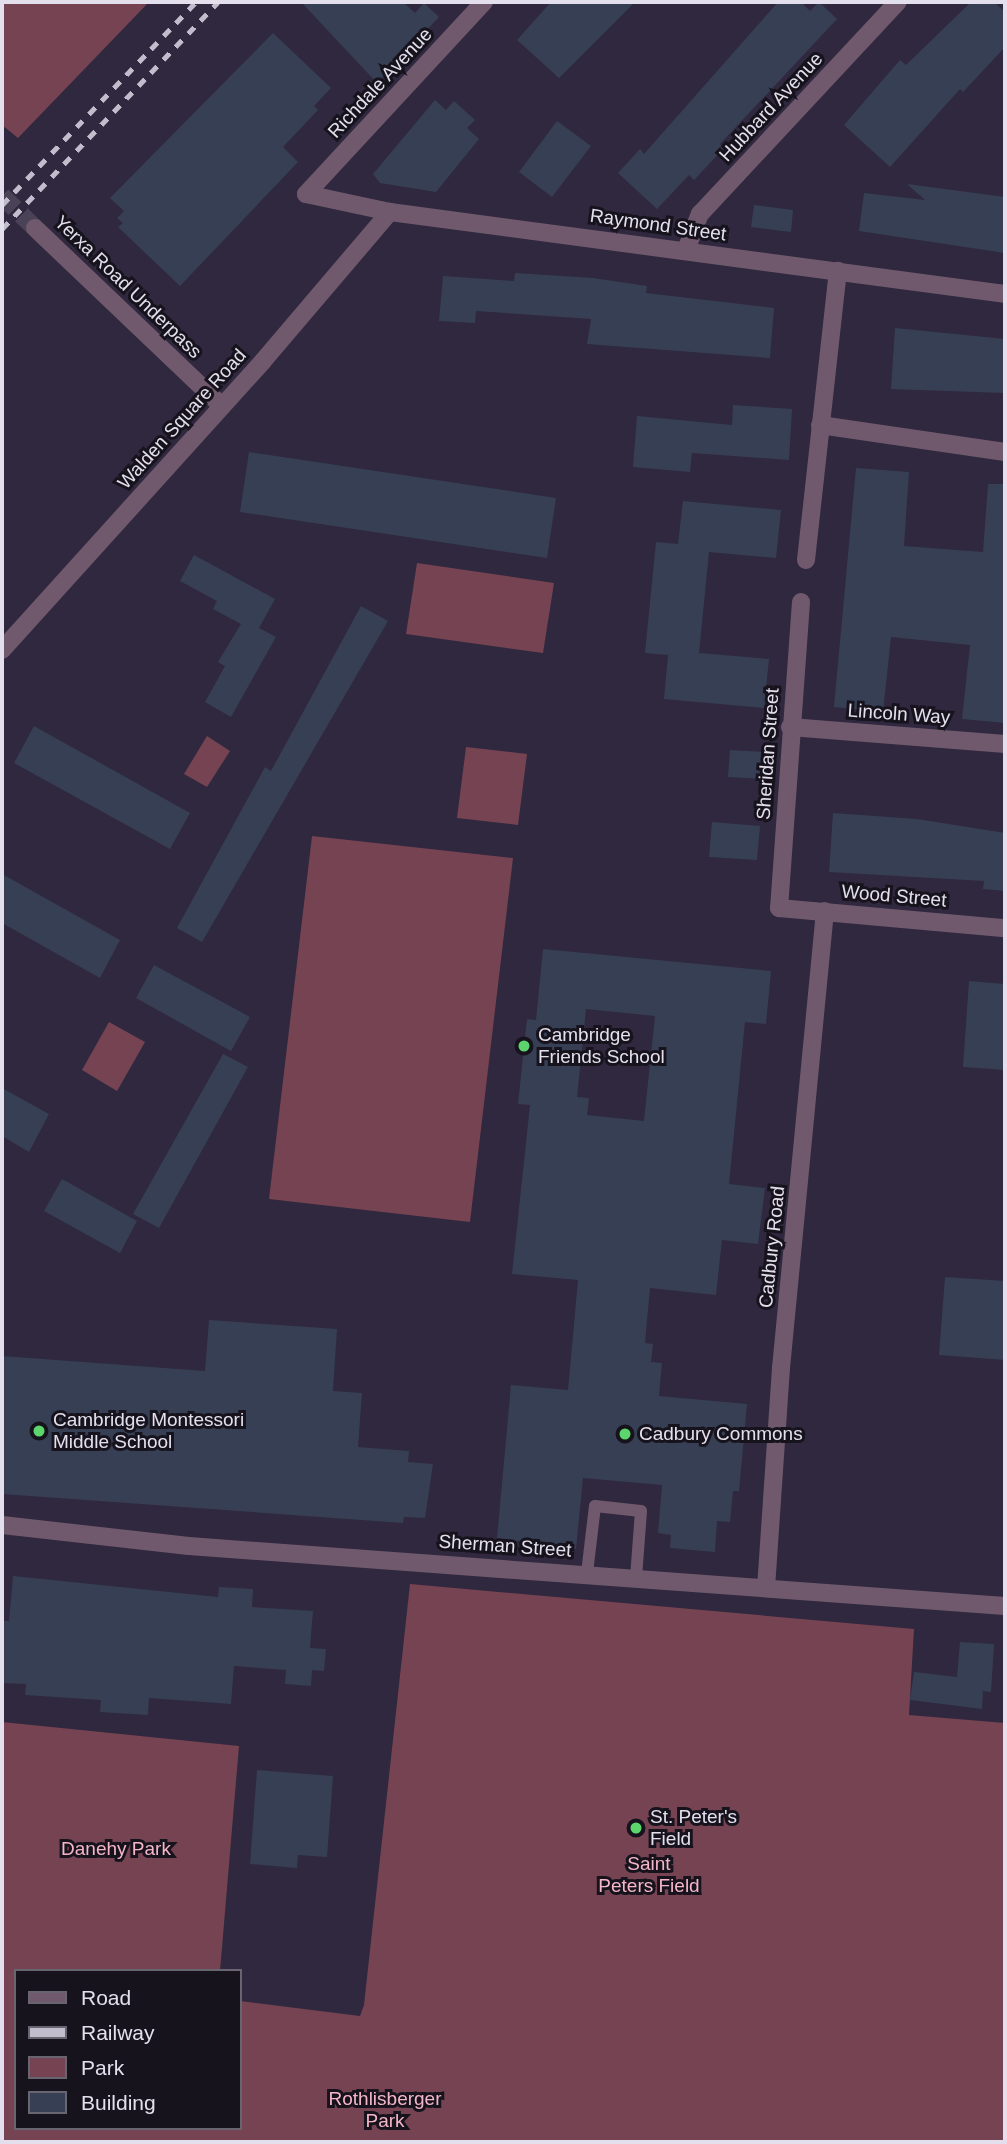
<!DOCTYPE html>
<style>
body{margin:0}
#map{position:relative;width:1007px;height:2144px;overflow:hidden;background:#2f283e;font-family:Arial,sans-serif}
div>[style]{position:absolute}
.green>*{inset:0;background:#764352}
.building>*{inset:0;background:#373f55}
.pedestrian-tunnel>*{height:18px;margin-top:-9px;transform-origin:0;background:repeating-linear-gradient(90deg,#4a4358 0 18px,transparent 0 27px)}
.service>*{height:12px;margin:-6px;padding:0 6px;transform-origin:6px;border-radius:6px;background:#70596d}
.pedestrian>*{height:18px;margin:-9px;padding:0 9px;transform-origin:9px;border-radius:9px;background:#70596d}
.minor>*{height:18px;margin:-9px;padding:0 9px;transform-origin:9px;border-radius:9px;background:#70596d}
.tertiary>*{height:18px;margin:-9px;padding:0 9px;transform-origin:9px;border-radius:9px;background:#70596d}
.rail>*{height:5px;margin-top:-2.5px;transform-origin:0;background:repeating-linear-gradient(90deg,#c2bdcd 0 9px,transparent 0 18px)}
.dots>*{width:19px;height:19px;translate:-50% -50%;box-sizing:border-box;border:4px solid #16131d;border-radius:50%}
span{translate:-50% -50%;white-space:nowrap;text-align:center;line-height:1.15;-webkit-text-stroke:6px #16131d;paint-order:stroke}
.street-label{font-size:19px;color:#e3dfed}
.poi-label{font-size:19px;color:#e3dfed}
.left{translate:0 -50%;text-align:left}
.park-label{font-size:19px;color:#f5b6c7}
.frame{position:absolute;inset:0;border:4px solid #e3dfed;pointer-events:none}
.legend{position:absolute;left:14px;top:1969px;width:228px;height:161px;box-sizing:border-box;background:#16131d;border:2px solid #686570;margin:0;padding:9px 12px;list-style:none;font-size:21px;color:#e3dfed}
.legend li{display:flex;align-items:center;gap:14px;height:35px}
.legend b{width:35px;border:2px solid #686570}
</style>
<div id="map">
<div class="green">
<div style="clip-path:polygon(2px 2px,149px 2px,18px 138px,2px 125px)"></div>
<div style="clip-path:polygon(417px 563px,554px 583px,543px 653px,406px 634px)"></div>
<div style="clip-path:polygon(207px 736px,230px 751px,207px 787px,184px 774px)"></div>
<div style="clip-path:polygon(466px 747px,527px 754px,518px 825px,457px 818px)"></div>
<div style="clip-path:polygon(312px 836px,513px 858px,470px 1222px,269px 1199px)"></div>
<div style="clip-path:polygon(109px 1022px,145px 1042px,117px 1091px,82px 1070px)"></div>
<div style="clip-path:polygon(410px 1584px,914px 1629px,909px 1715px,1005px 1723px,1005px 2142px,2px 2142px,2px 1722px,239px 1746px,220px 1971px,16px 1971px,16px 2128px,240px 2128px,240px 2001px,360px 2016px,364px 2005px)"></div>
</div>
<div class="building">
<div style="clip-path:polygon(301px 2px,403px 2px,415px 13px,424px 3px,439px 17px,377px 83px)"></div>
<div style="clip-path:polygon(551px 2px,635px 2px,559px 78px,517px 40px)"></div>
<div style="clip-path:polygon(778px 2px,801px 2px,810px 11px,819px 2px,837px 19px,720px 144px,724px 148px,694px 180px,689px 175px,657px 209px,618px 173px,640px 149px,644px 154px)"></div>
<div style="clip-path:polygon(971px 2px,994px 2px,1005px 12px,1005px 47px,963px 92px,960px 89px,890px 167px,844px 125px,900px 60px,906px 65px)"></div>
<div style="clip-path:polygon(273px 33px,331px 88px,314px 106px,318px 110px,283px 147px,298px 162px,180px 286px,118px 227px,123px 223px,117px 218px,124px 211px,110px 198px)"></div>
<div style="clip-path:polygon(435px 100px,446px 110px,454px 101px,475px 120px,467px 128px,479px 139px,436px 192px,380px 183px,373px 174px)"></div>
<div style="clip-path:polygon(557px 121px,591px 146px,552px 197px,519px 172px)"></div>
<div style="clip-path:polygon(907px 184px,1005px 197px,1005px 253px,859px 231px,864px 193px,925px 200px)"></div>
<div style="clip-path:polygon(754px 205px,793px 210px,791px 232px,751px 227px)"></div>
<div style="clip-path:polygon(515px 273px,593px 278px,647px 286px,646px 293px,774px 308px,770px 358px,587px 344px,591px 319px,476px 311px,475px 323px,439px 321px,443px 276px,514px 281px)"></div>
<div style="clip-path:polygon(895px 328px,1005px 339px,1004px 393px,891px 389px)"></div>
<div style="clip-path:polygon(733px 405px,792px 409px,789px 460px,692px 453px,690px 472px,633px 467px,637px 416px,732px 425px)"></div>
<div style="clip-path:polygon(249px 452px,556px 498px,547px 558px,240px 512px)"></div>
<div style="clip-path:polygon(856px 468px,909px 472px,904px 546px,983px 552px,988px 484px,1005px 484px,1005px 723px,962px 719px,970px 645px,891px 637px,883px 712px,834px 707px)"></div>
<div style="clip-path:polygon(683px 501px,781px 510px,776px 558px,709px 552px,699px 653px,769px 659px,764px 708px,664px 699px,668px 655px,645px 653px,656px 542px,678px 544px)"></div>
<div style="clip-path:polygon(194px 555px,275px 599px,259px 628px,276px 637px,231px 717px,205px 702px,225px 666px,218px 662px,241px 624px,213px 609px,217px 601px,180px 581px)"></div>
<div style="clip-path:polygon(361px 606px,388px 621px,202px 942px,177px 928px,265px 767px,271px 771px)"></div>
<div style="clip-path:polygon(34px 726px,190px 813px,170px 849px,14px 763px)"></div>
<div style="clip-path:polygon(730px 750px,766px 752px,764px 779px,728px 777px)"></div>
<div style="clip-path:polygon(833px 813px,917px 819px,1005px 833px,1005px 891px,983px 889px,984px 881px,829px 872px)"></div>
<div style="clip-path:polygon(712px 822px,760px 826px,757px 860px,709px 857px)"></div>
<div style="clip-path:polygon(2px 874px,120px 940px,100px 978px,2px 923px)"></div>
<div style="clip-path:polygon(evenodd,543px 949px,771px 971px,766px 1024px,745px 1022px,729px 1184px,765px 1188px,758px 1244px,722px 1240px,716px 1295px,650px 1288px,645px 1343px,653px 1344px,651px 1362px,662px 1363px,659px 1396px,747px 1404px,739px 1491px,733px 1491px,730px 1522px,717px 1521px,715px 1552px,670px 1548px,671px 1535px,658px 1533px,662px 1485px,583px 1478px,576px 1549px,497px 1538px,511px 1385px,568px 1390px,578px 1280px,512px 1274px,530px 1105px,518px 1104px,527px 1019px,536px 1020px,543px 949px,586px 1009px,655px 1016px,644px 1121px,587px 1115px,589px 1098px,577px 1097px,586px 1009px)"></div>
<div style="clip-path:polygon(154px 965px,250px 1017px,231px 1051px,136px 998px)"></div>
<div style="clip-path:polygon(969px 981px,1005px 984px,1005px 1070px,963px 1067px)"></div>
<div style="clip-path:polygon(223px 1054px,248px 1067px,159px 1228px,133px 1214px)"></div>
<div style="clip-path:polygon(2px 1088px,49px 1114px,29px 1152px,2px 1136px)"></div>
<div style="clip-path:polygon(62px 1179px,137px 1221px,120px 1253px,44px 1211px)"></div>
<div style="clip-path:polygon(945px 1277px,1005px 1281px,1005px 1360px,939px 1355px)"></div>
<div style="clip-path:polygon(209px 1320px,337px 1329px,333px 1391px,362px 1393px,358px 1447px,409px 1451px,408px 1462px,433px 1464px,425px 1518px,404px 1517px,403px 1523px,2px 1494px,2px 1356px,205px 1371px)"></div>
<div style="clip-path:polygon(13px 1576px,218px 1597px,219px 1587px,253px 1589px,252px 1607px,313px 1611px,310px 1648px,326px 1649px,324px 1671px,312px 1670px,311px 1686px,285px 1684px,286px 1670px,234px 1666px,231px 1704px,149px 1698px,148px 1715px,100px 1712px,101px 1700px,25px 1695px,26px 1684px,2px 1683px,2px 1621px,9px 1621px)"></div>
<div style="clip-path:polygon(960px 1642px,994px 1644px,991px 1692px,983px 1691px,982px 1709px,910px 1700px,914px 1672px,957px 1677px)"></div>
<div style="clip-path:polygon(257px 1770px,333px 1776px,327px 1857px,298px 1855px,297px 1868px,250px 1864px)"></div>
</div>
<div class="pedestrian-tunnel">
<div style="left:2px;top:196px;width:46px;rotate:44.1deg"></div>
</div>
<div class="service">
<div style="left:587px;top:1573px;width:67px;rotate:-83.2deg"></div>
<div style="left:595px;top:1506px;width:46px;rotate:6.2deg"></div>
<div style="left:641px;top:1511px;width:67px;rotate:94.3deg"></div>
</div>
<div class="pedestrian">
<div style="left:35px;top:228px;width:258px;rotate:43.6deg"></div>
</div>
<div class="minor">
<div style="left:484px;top:2px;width:262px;rotate:132.8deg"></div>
<div style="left:306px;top:194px;width:86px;rotate:12.1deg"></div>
<div style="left:390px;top:212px;width:620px;rotate:7.59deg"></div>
<div style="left:686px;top:250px;width:39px;rotate:-69deg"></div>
<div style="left:700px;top:214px;width:290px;rotate:-47deg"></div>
<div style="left:820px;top:425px;width:187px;rotate:8.3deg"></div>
<div style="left:806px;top:560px;width:291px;rotate:-83.7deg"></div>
<div style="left:801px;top:602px;width:307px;rotate:94.1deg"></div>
<div style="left:779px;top:908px;width:227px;rotate:5.1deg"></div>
<div style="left:2px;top:650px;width:389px;rotate:-47.9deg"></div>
<div style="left:263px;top:361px;width:196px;rotate:-49.6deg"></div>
<div style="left:790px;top:727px;width:216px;rotate:4.5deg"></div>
<div style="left:766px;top:1588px;width:221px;rotate:-86.1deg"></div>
<div style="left:781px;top:1368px;width:459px;rotate:-84.5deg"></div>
</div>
<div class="tertiary">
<div style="left:2px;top:1525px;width:188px;rotate:6.4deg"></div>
<div style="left:189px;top:1546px;width:818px;rotate:4.21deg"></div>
</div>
<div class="rail">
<div style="left:2px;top:205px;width:281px;rotate:-46.3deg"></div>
<div style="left:2px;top:229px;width:313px;rotate:-46.4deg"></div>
</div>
<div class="dots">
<div style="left:524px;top:1046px;background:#5cd56d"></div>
<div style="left:39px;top:1431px;background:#5cd56d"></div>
<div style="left:625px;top:1434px;background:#5cd56d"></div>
<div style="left:636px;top:1828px;background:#5cd56d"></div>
</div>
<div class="street-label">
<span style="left:380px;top:83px;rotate:-47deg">Richdale Avenue</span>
<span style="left:771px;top:107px;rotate:-47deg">Hubbard Avenue</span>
<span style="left:658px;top:225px;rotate:8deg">Raymond Street</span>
<span style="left:128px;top:287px;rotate:44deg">Yerxa Road Underpass</span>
<span style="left:182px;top:419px;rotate:-48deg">Walden Square Road</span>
<span style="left:899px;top:714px;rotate:4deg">Lincoln Way</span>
<span style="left:768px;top:754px;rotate:-86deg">Sheridan Street</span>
<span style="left:894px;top:896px;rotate:5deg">Wood Street</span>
<span style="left:772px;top:1247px;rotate:-84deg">Cadbury Road</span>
<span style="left:505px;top:1546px;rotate:4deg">Sherman Street</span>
</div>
<div class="poi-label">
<span class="left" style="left:538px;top:1046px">Cambridge<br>Friends School</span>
<span class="left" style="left:53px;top:1431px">Cambridge Montessori<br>Middle School</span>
<span class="left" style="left:639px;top:1434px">Cadbury Commons</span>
<span class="left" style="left:650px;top:1828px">St. Peter's<br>Field</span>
</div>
<div class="park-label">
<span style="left:116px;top:1849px">Danehy Park</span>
<span style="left:649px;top:1875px">Saint<br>Peters Field</span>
<span style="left:385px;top:2110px">Rothlisberger<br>Park</span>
</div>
<div class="frame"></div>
<ul class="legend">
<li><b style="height:9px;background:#70596d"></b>Road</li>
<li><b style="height:9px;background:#c2bdcd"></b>Railway</li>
<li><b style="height:19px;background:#764352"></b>Park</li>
<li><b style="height:19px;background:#373f55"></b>Building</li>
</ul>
</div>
